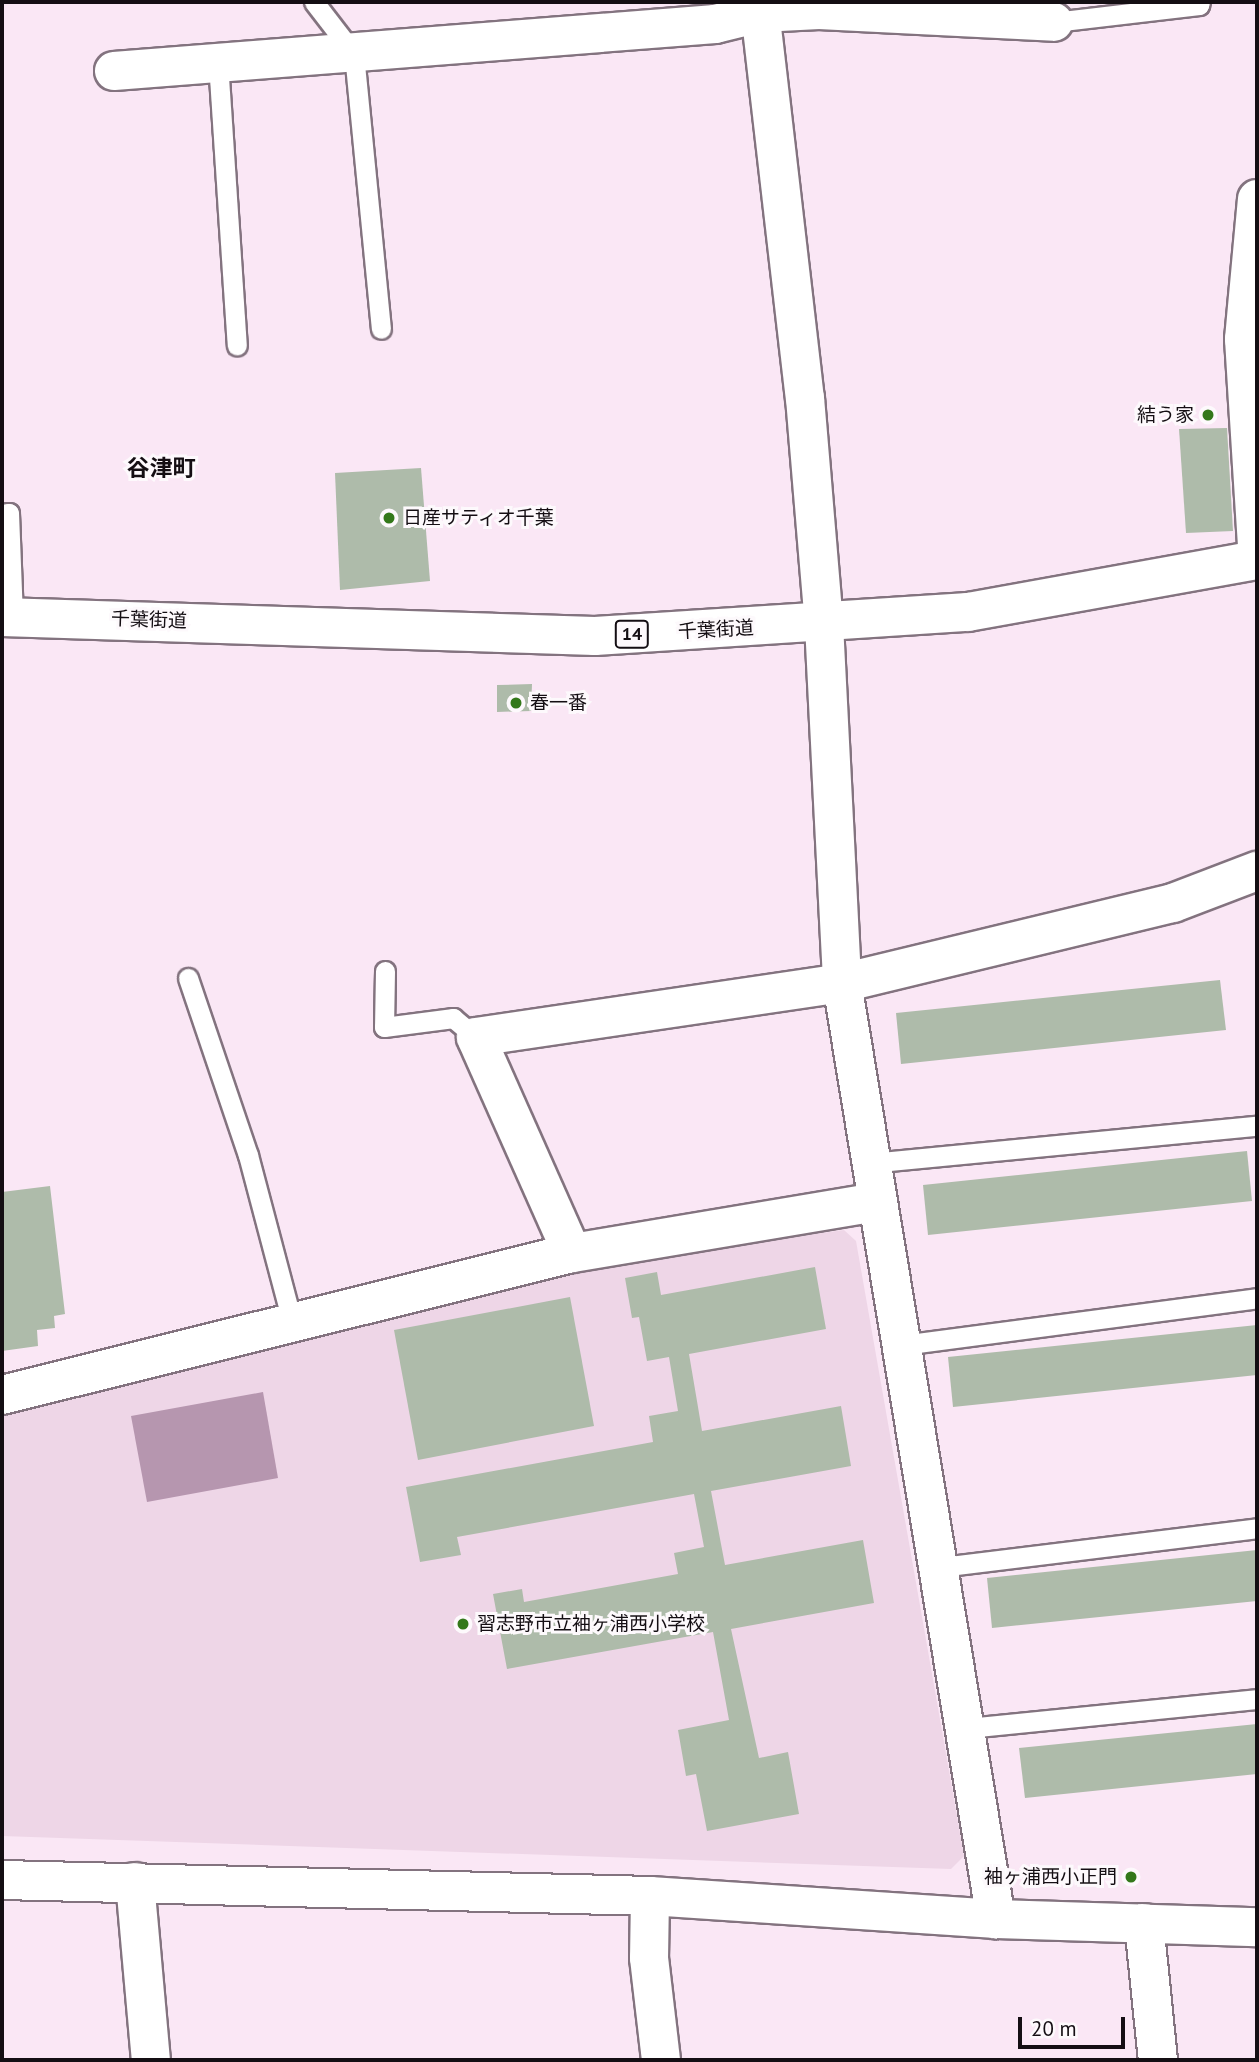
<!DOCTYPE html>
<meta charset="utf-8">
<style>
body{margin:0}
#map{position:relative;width:1259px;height:2062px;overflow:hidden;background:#fae7f5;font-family:"PT Sans","Noto Sans JP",sans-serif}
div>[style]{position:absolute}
.built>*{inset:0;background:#eed6e7}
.water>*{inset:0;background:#b696af}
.building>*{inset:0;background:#aebbaa}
.roads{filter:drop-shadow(2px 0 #83737f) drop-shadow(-2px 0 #83737f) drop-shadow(0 2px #83737f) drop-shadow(0 -2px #83737f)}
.lane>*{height:19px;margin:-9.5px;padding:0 9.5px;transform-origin:9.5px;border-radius:9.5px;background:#fff}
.street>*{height:38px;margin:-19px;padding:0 19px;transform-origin:19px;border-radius:19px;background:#fff}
.secondary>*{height:38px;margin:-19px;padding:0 19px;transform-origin:19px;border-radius:19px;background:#fff}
.highway>*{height:38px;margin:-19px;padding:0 19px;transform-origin:19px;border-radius:19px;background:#fff}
.dots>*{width:19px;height:19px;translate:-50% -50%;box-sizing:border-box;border:4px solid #fdf9fc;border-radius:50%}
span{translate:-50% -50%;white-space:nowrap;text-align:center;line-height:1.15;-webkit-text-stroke:6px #fdf9fc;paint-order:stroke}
.shield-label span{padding:2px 5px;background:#fdf9fc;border:2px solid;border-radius:5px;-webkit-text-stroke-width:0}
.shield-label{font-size:18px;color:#140e13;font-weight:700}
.poi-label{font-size:19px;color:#140e13}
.right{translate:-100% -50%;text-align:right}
.left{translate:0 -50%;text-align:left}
.street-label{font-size:19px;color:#140e13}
.quarter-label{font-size:23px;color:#140e13;font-weight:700}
.frame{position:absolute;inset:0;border:4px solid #140e13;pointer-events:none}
.scale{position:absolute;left:1018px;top:2017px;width:107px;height:32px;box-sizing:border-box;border:4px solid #140e13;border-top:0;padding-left:9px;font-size:21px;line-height:24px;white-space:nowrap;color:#140e13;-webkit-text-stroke:5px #fdf9fc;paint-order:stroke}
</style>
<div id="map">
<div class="built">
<div style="clip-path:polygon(844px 1230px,856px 1241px,964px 1856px,951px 1869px,2px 1836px,2px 1412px,574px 1267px)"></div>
</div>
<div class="water">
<div style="clip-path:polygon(263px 1392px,278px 1478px,147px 1502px,131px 1416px)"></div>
</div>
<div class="building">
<div style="clip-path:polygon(1227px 428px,1233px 531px,1186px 533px,1179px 429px)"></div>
<div style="clip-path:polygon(421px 468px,430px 581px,340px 590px,335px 473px)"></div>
<div style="clip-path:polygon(532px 684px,531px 711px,497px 712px,497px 685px)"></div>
<div style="clip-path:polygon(1220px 980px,1226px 1030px,901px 1064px,896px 1013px)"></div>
<div style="clip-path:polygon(1247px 1151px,1252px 1201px,928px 1235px,923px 1185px)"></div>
<div style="clip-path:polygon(50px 1186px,65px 1314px,54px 1316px,55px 1328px,37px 1330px,38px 1346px,2px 1351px,2px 1192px)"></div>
<div style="clip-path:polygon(815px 1267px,826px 1329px,689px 1354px,698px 1407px,702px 1431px,841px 1406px,851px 1466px,711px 1491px,721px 1544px,725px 1565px,863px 1540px,874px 1603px,731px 1629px,759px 1758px,788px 1752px,799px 1814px,707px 1831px,696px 1774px,686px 1776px,678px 1730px,729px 1720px,713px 1632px,507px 1669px,493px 1594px,522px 1589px,524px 1602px,678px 1574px,674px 1553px,704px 1547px,694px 1494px,457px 1537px,461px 1555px,420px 1562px,406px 1487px,653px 1442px,649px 1416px,678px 1411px,669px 1357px,647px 1361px,639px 1317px,632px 1318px,625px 1278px,657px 1272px,661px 1295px)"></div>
<div style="clip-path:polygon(570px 1297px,594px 1426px,418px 1460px,394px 1330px)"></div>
<div style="clip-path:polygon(1257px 1325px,1257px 1375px,953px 1407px,948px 1357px)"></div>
<div style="clip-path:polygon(1257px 1550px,1257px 1601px,992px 1628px,987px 1578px)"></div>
<div style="clip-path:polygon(1257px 1724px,1257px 1774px,1025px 1798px,1019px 1748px)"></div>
</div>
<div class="roads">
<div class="lane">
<div style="left:314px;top:2px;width:66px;rotate:52.4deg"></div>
<div style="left:354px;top:54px;width:276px;rotate:84.4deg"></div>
<div style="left:1054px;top:22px;width:146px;rotate:-6.7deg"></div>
<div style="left:1199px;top:5px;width:3px;rotate:-72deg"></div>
<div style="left:218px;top:62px;width:284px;rotate:86.2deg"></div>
<div style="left:2px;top:514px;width:7px;rotate:-8deg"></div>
<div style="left:9px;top:513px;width:104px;rotate:87.8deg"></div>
<div style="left:385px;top:971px;width:56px;rotate:91deg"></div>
<div style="left:384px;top:1027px;width:70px;rotate:-7.4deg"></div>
<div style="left:453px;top:1018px;width:30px;rotate:40deg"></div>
<div style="left:188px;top:978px;width:187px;rotate:71.3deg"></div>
<div style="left:248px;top:1155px;width:173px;rotate:75.2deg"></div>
<div style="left:870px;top:1163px;width:389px;rotate:-5.5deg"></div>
<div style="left:902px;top:1345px;width:358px;rotate:-7.5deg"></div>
<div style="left:941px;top:1567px;width:318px;rotate:-7deg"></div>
<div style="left:967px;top:1728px;width:291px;rotate:-5.7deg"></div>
</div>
<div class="street">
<div style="left:759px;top:2px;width:399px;rotate:83.4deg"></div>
<div style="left:805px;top:398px;width:227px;rotate:85.2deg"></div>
<div style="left:824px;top:624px;width:359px;rotate:87.1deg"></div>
<div style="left:842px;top:983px;width:949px;rotate:80.66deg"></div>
<div style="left:114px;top:71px;width:603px;rotate:-4.47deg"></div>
<div style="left:715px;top:24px;width:46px;rotate:-13.7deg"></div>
<div style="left:760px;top:13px;width:59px;rotate:-2.9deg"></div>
<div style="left:819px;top:10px;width:235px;rotate:2.9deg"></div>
<div style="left:1257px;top:199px;width:141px;rotate:95.3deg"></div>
<div style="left:1244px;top:339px;width:205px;rotate:86.4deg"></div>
<div style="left:572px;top:1253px;width:236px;rotate:-114deg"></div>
<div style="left:476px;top:1037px;width:370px;rotate:-8.4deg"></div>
<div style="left:842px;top:983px;width:341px;rotate:-13.6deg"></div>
<div style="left:1173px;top:903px;width:90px;rotate:-20.9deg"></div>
<div style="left:2px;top:1395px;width:587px;rotate:-13.99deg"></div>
<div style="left:572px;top:1253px;width:308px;rotate:-9.5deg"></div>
<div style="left:135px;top:1882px;width:179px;rotate:84.9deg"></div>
<div style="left:650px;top:1896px;width:62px;rotate:90.9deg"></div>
<div style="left:649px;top:1958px;width:103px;rotate:83.3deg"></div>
<div style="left:1144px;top:1923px;width:138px;rotate:84.2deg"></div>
</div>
<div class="secondary">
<div style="left:2px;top:1880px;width:648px;rotate:1.41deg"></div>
<div style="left:650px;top:1896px;width:347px;rotate:3.8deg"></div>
<div style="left:996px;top:1919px;width:261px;rotate:1.8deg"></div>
</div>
<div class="highway">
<div style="left:2px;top:617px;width:593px;rotate:1.84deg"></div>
<div style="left:595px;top:636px;width:374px;rotate:-3.7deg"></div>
<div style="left:968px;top:612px;width:294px;rotate:-10.2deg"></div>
</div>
</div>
<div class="dots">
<div style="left:1208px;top:415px;background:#33781a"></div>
<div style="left:389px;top:518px;background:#33781a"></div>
<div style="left:516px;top:703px;background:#33781a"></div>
<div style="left:463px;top:1624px;background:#33781a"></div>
<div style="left:1131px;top:1877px;background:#33781a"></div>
</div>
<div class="shield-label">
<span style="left:632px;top:634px">14</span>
</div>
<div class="poi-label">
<span class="right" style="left:1194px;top:415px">結う家</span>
<span class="left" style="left:403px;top:518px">日産サティオ千葉</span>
<span class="left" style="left:530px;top:703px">春一番</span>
<span class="left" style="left:477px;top:1624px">習志野市立袖ヶ浦西小学校</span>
<span class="right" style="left:1117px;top:1877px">袖ヶ浦西小正門</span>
</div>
<div class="street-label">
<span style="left:149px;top:620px;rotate:2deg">千葉街道</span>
<span style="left:716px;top:630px;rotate:-3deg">千葉街道</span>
</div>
<div class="quarter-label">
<span style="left:161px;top:468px">谷津町</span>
</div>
<div class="frame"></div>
<div class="scale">20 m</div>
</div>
